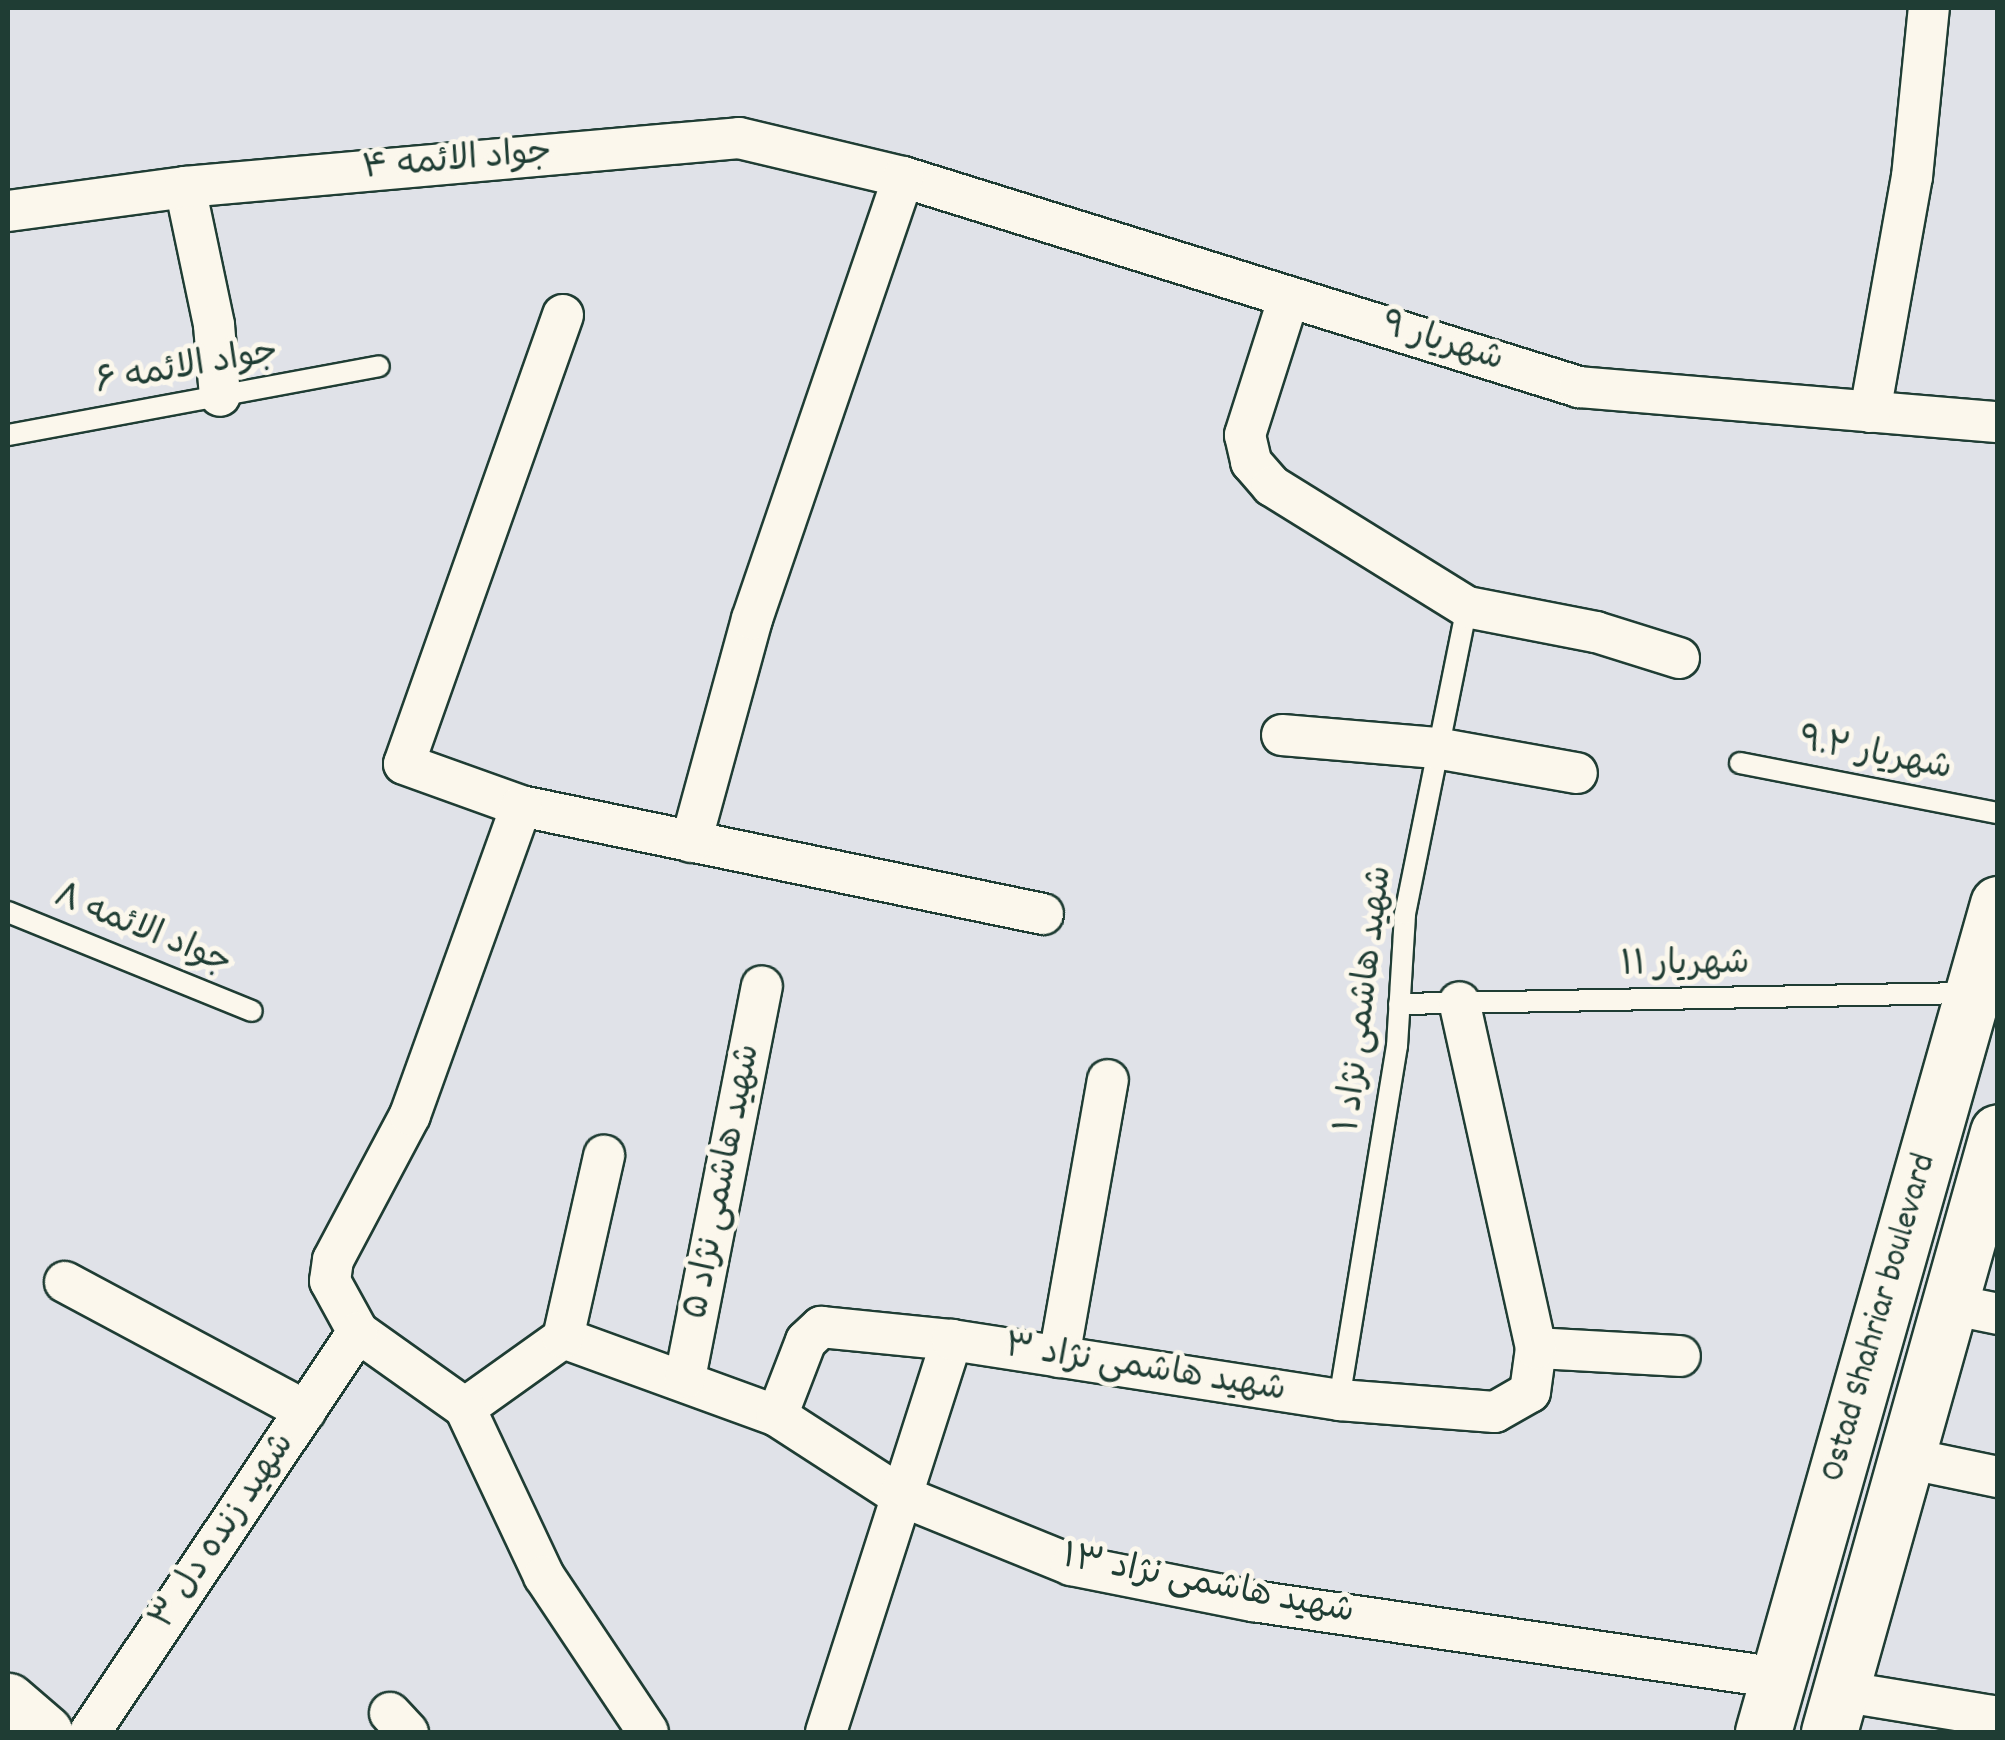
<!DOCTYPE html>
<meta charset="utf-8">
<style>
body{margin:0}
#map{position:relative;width:2005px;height:1740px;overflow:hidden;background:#e0e2e8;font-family:Dekko,"Playpen Sans Arabic",sans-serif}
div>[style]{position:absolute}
.roads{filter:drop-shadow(2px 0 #1f3d34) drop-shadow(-2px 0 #1f3d34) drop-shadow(0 2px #1f3d34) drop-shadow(0 -2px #1f3d34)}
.lane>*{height:20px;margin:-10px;padding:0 10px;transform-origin:10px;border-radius:10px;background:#fbf7ec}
.street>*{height:40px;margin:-20px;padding:0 20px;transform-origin:20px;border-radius:20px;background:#fbf7ec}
.secondary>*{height:55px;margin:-27.5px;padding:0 27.5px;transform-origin:27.5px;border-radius:27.5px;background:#fbf7ec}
span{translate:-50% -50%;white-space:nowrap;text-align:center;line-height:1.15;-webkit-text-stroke:10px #fbf7ec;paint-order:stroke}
.street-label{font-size:35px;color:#1f3d34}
.frame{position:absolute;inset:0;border:10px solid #1f3d34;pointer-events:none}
</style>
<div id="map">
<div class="roads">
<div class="lane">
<div style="left:8px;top:435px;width:377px;rotate:-10.5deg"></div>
<div style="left:1740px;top:763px;width:263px;rotate:11deg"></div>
<div style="left:8px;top:912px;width:263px;rotate:22.1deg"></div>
<div style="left:1399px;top:1004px;width:568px;rotate:-1.11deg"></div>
<div style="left:1339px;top:1400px;width:359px;rotate:-80.7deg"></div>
<div style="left:1397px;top:1046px;width:132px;rotate:-86.5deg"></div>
<div style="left:1405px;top:914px;width:313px;rotate:-78.6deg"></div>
</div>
<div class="street">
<div style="left:185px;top:187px;width:141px;rotate:78.1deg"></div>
<div style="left:214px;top:325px;width:71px;rotate:85.2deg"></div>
<div style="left:8px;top:211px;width:179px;rotate:-7.7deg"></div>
<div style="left:185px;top:187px;width:556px;rotate:-5.05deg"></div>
<div style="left:739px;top:138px;width:169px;rotate:13.4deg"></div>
<div style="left:903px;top:177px;width:708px;rotate:17.26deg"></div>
<div style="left:1579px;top:387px;width:420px;rotate:4.8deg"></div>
<div style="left:1289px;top:297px;width:145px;rotate:107.7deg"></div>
<div style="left:1245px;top:435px;width:28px;rotate:77deg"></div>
<div style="left:1251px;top:462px;width:32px;rotate:49deg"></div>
<div style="left:1272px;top:486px;width:229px;rotate:31.8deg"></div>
<div style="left:1467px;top:607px;width:131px;rotate:11deg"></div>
<div style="left:1596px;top:632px;width:87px;rotate:17.4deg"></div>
<div style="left:563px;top:315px;width:476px;rotate:109.5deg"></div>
<div style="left:404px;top:764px;width:124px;rotate:19.7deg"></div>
<div style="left:521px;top:806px;width:533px;rotate:11.69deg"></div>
<div style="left:1870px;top:412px;width:239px;rotate:-79.9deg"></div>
<div style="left:1912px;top:177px;width:170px;rotate:-84.3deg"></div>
<div style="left:1282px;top:735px;width:155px;rotate:4.8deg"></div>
<div style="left:1436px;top:748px;width:143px;rotate:10.1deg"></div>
<div style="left:691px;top:842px;width:231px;rotate:-74.7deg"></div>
<div style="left:752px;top:619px;width:467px;rotate:-71.1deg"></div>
<div style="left:65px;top:1282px;width:273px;rotate:28.2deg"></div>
<div style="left:1949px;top:1304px;width:50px;rotate:11.5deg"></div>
<div style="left:563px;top:1338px;width:228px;rotate:20deg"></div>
<div style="left:777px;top:1416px;width:145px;rotate:32.9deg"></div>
<div style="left:899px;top:1495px;width:186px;rotate:22.1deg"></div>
<div style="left:1071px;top:1565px;width:186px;rotate:11.2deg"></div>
<div style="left:1253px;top:1601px;width:532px;rotate:8.33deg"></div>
<div style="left:563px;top:1338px;width:120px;rotate:144.5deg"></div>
<div style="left:465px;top:1408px;width:186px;rotate:64.8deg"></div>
<div style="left:544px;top:1576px;width:187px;rotate:56.3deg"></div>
<div style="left:563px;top:1338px;width:187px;rotate:-77.3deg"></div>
<div style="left:1536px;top:1348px;width:144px;rotate:3.2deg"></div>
<div style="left:1059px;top:1357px;width:281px;rotate:-80deg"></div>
<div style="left:685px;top:1378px;width:399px;rotate:-78.9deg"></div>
<div style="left:465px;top:1408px;width:131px;rotate:-144.6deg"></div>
<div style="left:358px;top:1332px;width:58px;rotate:-118.8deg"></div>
<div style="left:330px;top:1281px;width:21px;rotate:-82deg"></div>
<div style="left:333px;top:1260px;width:164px;rotate:-62deg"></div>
<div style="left:410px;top:1115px;width:328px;rotate:-70.2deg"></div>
<div style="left:777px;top:1416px;width:80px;rotate:-68.9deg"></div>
<div style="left:806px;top:1341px;width:21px;rotate:-43deg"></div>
<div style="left:821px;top:1327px;width:132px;rotate:5.7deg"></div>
<div style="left:1906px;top:1458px;width:94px;rotate:11.7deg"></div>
<div style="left:1840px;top:1691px;width:160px;rotate:9.3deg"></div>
<div style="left:390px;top:1713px;width:26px;rotate:47deg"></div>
<div style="left:90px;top:1732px;width:481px;rotate:-56.2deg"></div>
<div style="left:826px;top:1732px;width:412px;rotate:-72.2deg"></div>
<div style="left:952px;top:1340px;width:392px;rotate:8.8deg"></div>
<div style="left:1339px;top:1400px;width:156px;rotate:4.4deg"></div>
<div style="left:1495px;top:1412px;width:40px;rotate:-29.7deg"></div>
<div style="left:1530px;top:1392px;width:44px;rotate:-82.2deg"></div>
<div style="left:1536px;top:1348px;width:354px;rotate:-102.5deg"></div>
</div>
<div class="secondary">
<div style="left:8px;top:1701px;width:48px;rotate:40.7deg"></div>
<div style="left:1763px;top:1732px;width:861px;rotate:-74.16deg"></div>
<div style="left:1829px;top:1732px;width:623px;rotate:-74.27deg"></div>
</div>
</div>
<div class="street-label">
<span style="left:457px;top:162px;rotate:-5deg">جواد الائمه ۴</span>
<span style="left:1442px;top:344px;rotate:17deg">شهریار ۹</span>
<span style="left:187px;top:369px;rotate:-10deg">جواد الائمه ۶</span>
<span style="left:1875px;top:756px;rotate:11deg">شهریار ۹.۲</span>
<span style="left:142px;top:931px;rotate:22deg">جواد الائمه ۸</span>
<span style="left:1685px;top:966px;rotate:-1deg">شهریار ۱۱</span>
<span style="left:1366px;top:999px;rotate:-83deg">شهید هاشمی نژاد ۱</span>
<span style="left:724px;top:1182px;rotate:-79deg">شهید هاشمی نژاد ۵</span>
<span style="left:1880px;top:1318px;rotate:-74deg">Ostad Shahriar boulevard</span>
<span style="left:1145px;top:1370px;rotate:9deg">شهید هاشمی نژاد ۳</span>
<span style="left:224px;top:1532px;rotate:-56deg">شهید زنده دل ۳</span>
<span style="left:1208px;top:1586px;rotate:11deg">شهید هاشمی نژاد ۱۳</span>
</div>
<div class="frame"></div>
</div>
